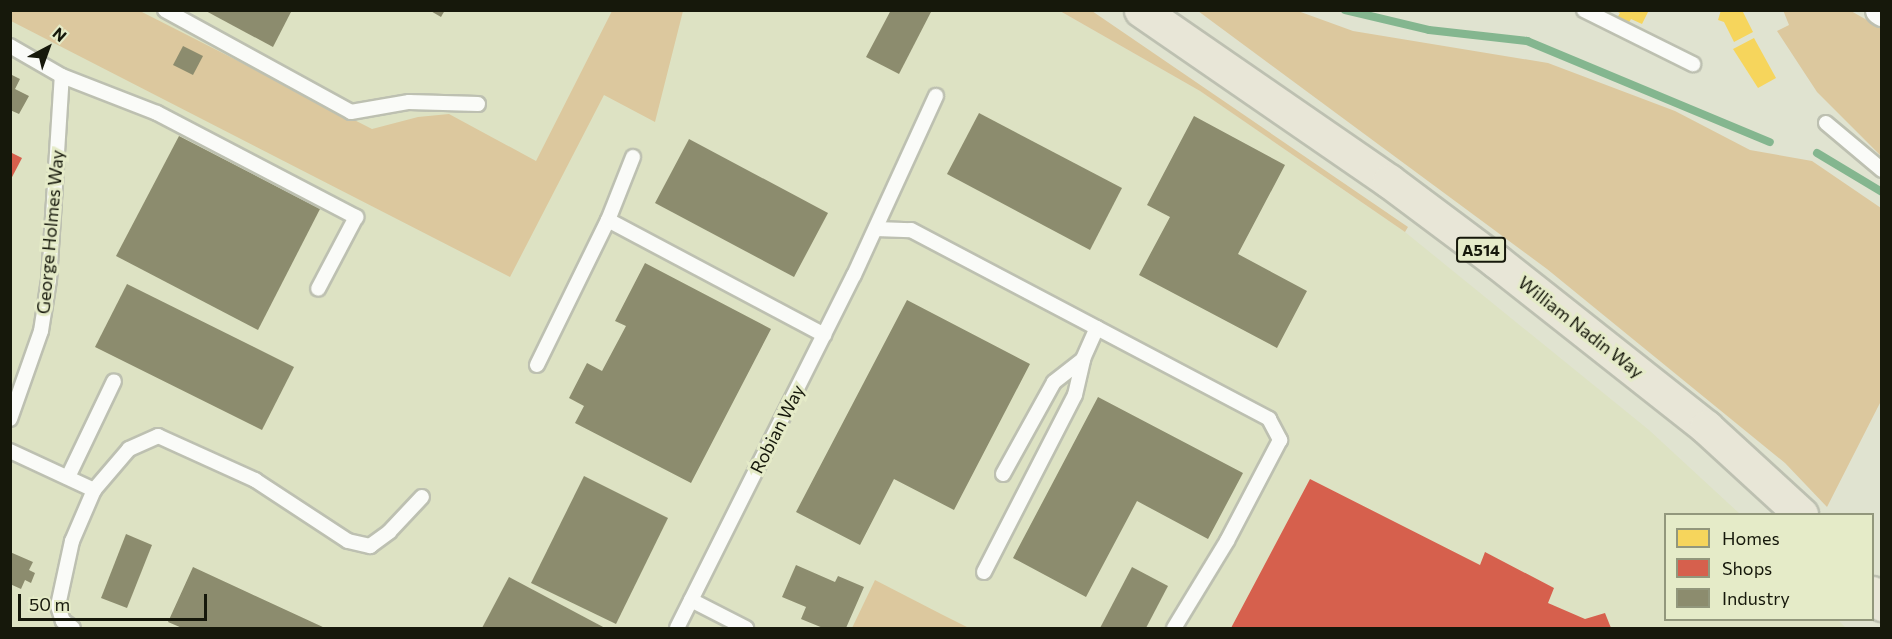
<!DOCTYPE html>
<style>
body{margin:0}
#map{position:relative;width:1892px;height:639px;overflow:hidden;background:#e0e3d0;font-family:Commissioner,sans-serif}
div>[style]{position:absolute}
.built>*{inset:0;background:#dde2c3}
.green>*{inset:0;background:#dcc89e}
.homes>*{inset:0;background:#f6d55c}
.shops>*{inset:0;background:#d6604d}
.industry>*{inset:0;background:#8c8c6e}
.stream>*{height:8px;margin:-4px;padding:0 4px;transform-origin:4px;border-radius:4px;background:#84b68f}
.roads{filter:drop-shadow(2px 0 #bdc0b1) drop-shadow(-2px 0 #bdc0b1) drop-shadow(0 2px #bdc0b1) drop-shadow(0 -2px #bdc0b1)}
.lane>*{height:14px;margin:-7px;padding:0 7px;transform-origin:7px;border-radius:7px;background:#fafbf8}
.street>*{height:27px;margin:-13.5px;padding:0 13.5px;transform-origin:13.5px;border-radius:13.5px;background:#fafbf8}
.primary>*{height:33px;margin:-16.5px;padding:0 16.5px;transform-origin:16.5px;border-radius:16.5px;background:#e8e6d7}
span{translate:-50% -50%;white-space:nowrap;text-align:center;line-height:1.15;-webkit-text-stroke:6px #e5ebc8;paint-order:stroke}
.shield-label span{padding:2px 4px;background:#e5ebc8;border:2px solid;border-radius:4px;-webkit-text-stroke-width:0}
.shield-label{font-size:16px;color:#16180b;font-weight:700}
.street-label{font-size:18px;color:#16180b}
.frame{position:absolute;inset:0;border:12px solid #16180b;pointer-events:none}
.legend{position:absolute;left:1664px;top:513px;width:210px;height:108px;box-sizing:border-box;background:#e5ebc8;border:2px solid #92977c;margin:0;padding:8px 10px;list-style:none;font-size:18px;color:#16180b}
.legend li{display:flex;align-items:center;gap:12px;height:30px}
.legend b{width:30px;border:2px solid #92977c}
.north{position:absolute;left:18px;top:18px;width:60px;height:60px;-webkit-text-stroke:4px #e5ebc8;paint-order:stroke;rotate:41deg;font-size:16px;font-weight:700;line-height:24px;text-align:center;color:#16180b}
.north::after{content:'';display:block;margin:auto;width:21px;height:27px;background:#16180b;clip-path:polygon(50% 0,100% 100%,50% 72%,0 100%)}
.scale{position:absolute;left:18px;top:594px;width:189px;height:27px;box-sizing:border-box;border:3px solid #16180b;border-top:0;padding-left:8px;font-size:18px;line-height:21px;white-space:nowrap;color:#16180b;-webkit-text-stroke:4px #e5ebc8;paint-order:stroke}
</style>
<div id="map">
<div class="built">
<div style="clip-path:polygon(10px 11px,1060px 11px,1200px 91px,1405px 232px,1649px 430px,1740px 514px,1666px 514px,1666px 620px,1838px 620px,1846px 628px,11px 628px)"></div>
</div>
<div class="green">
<div style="clip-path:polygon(1783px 10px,1851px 11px,1881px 28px,1881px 156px,1817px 92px,1777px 31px,1789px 25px)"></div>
<div style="clip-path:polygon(10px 11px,140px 11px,372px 129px,418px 117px,449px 114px,536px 161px,612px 11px,683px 11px,655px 122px,604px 95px,510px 277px,11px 21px)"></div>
<div style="clip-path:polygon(1060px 11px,1092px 11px,1408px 227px,1405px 232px,1200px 91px)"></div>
<div style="clip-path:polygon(1198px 11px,1298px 11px,1353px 31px,1548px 63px,1675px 111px,1750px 150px,1812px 161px,1881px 208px,1881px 401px,1827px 507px,1785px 463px,1547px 269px)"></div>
<div style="clip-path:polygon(875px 580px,941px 614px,969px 628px,852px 628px)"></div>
</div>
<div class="homes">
<div style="clip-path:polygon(1614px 10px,1649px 10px,1642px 24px,1631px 19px,1628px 24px,1617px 18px,1620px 13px)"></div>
<div style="clip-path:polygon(1721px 10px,1742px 10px,1753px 32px,1734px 42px,1724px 22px,1718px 20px)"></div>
<div style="clip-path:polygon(1754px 38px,1776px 78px,1758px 88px,1733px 49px)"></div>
</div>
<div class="shops">
<div style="clip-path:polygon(10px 152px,22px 158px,10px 181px)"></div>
<div style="clip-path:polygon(1310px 479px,1480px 565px,1485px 552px,1554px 588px,1548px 603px,1585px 619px,1605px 613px,1611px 628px,1231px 628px)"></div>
</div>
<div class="industry">
<div style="clip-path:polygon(204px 10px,292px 10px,273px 47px)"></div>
<div style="clip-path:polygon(429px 10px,445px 10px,441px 17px)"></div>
<div style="clip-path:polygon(891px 10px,932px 10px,899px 74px,866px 57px)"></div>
<div style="clip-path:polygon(183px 46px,203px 56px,193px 75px,173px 65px)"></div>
<div style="clip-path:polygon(10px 74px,20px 79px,15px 89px,29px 96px,19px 114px,10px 110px)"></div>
<div style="clip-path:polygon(979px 113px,1122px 188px,1090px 250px,947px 174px)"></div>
<div style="clip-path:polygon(1194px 116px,1285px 165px,1238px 254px,1307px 291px,1277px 348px,1139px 275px,1170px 217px,1147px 205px)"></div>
<div style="clip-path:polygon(179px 136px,320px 209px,258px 330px,116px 256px)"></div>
<div style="clip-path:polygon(689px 139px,828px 213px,794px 277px,655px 203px)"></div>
<div style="clip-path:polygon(645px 263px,771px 329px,691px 483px,575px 423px,584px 406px,569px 398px,587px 363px,602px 371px,626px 326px,615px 321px)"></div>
<div style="clip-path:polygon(127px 284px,294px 367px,262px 430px,95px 347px)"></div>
<div style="clip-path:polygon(907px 300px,1030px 364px,954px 510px,894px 479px,860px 545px,796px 512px)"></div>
<div style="clip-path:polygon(1098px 397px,1243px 473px,1208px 539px,1137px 501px,1086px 597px,1013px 558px)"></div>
<div style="clip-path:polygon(584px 476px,668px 518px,616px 624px,531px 583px)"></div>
<div style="clip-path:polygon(126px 534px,152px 545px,127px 608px,101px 598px)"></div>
<div style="clip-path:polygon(10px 552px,33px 562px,29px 570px,35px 573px,31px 583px,25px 580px,21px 589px,10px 584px)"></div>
<div style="clip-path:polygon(796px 565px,835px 582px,838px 576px,864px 587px,846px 628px,823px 628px,801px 619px,806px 607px,782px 597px)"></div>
<div style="clip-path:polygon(193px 567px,247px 592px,325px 628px,182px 628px,168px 622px)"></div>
<div style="clip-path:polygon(1132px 567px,1168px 586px,1146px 628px,1100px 628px)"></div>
<div style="clip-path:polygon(509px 577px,605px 628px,482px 628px)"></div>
</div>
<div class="stream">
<div style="left:1345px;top:10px;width:86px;rotate:13.4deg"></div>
<div style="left:1429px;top:30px;width:99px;rotate:6.4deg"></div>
<div style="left:1527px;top:41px;width:263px;rotate:22.6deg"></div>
<div style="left:1817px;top:153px;width:76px;rotate:31deg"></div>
</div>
<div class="roads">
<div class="lane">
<div style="left:165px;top:10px;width:212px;rotate:28.7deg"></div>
<div style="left:351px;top:112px;width:59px;rotate:-9.8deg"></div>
<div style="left:409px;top:102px;width:69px;rotate:1.7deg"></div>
<div style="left:1584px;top:10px;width:122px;rotate:26.4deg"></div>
<div style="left:10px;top:46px;width:60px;rotate:30deg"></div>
<div style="left:62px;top:76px;width:102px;rotate:21.3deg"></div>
<div style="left:157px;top:113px;width:225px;rotate:27.6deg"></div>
<div style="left:356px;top:217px;width:81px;rotate:117.8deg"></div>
<div style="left:1826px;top:123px;width:73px;rotate:40deg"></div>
<div style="left:633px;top:157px;width:68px;rotate:111.6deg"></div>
<div style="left:608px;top:220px;width:245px;rotate:28deg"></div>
<div style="left:876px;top:229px;width:35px;rotate:2deg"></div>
<div style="left:911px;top:230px;width:405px;rotate:27.8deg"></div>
<div style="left:1269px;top:419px;width:24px;rotate:62deg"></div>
<div style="left:1280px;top:440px;width:114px;rotate:117.7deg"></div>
<div style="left:1227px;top:541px;width:102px;rotate:121.3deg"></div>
<div style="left:537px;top:365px;width:161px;rotate:-63.9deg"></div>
<div style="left:10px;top:419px;width:93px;rotate:-70.6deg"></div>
<div style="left:41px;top:331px;width:52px;rotate:-81.1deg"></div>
<div style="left:49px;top:280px;width:204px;rotate:-86.4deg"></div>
<div style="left:10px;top:451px;width:93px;rotate:24.9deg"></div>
<div style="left:94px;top:490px;width:56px;rotate:113.3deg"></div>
<div style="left:72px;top:541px;width:66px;rotate:102.2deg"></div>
<div style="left:58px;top:606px;width:16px;rotate:72deg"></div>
<div style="left:63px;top:621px;width:12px;rotate:35deg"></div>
<div style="left:1003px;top:474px;width:105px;rotate:-61deg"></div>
<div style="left:1054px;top:382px;width:37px;rotate:-38deg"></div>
<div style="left:68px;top:477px;width:106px;rotate:-64.4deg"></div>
<div style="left:94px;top:490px;width:54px;rotate:-49.5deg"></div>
<div style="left:129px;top:449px;width:32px;rotate:-24deg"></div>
<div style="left:158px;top:436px;width:107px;rotate:24.4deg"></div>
<div style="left:255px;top:480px;width:111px;rotate:33.3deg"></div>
<div style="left:348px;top:541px;width:23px;rotate:13deg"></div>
<div style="left:370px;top:546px;width:24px;rotate:-36deg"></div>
<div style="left:389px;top:532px;width:48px;rotate:-46.7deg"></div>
<div style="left:984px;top:572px;width:199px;rotate:-62.8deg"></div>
<div style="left:1075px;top:395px;width:37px;rotate:-77deg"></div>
<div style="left:1083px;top:359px;width:34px;rotate:-66deg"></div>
<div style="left:691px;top:600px;width:62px;rotate:27deg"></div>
<div style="left:677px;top:628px;width:395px;rotate:-63.4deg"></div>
<div style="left:854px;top:275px;width:197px;rotate:-65.4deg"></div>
</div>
<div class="street">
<div style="left:1879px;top:10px;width:4px;rotate:34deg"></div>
</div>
<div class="primary">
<div style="left:1141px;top:10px;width:301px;rotate:34.6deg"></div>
<div style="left:1389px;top:181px;width:134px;rotate:36.8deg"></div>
<div style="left:1496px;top:261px;width:268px;rotate:38.3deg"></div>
<div style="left:1706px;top:427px;width:129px;rotate:42.5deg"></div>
<div style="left:1872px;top:593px;width:15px;rotate:48deg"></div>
</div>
</div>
<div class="shield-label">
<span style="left:1481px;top:250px">A514</span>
</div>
<div class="street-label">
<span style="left:50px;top:232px;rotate:-85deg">George Holmes Way</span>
<span style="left:1581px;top:327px;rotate:38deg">William Nadin Way</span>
<span style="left:777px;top:429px;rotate:-63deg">Robian Way</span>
</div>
<div class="frame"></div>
<ul class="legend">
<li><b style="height:16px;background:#f6d55c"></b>Homes</li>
<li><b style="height:16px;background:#d6604d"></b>Shops</li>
<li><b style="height:16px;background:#8c8c6e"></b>Industry</li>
</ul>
<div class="north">N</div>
<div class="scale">50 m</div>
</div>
